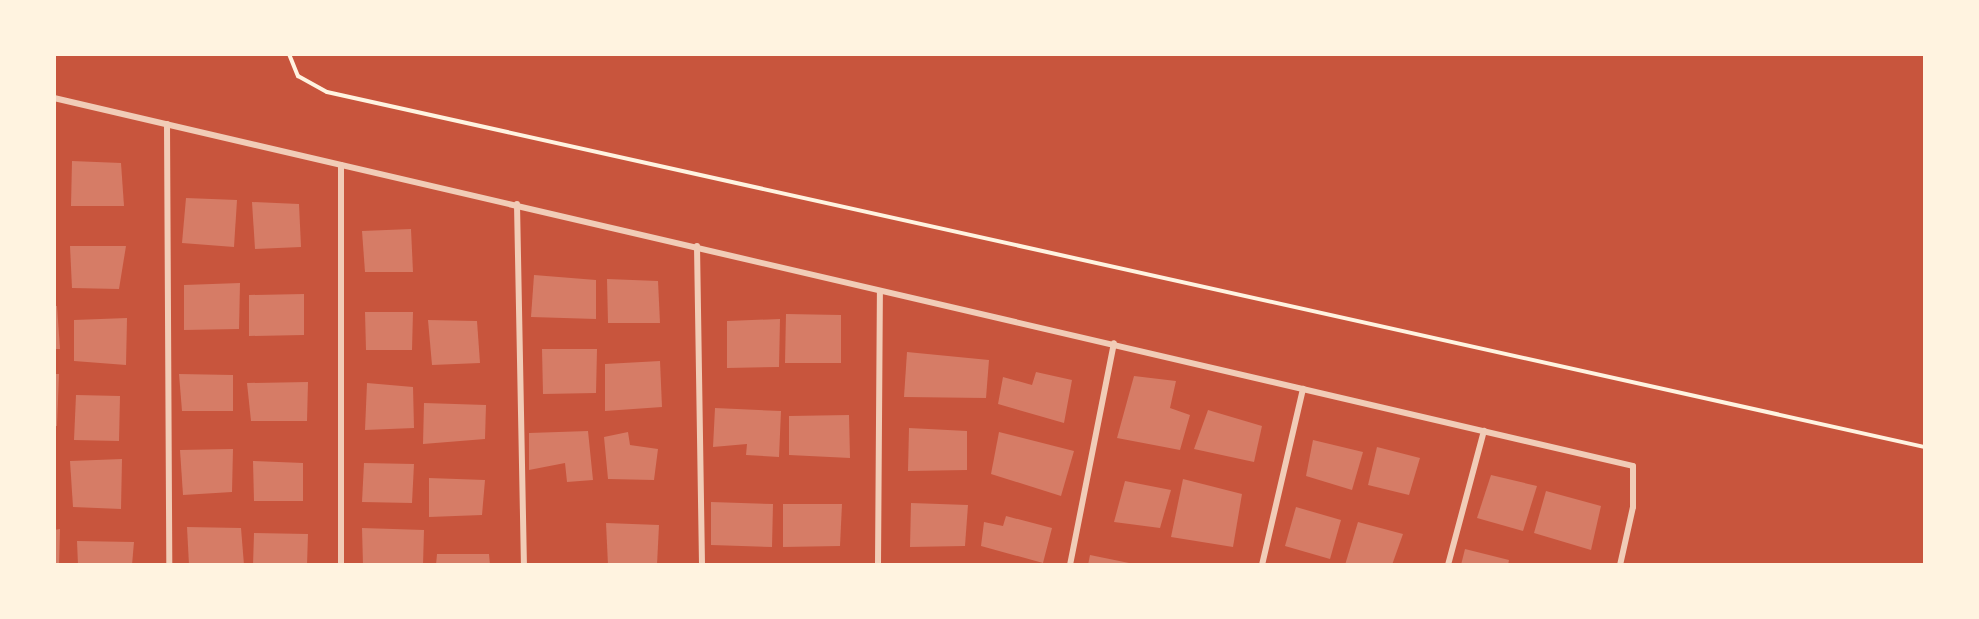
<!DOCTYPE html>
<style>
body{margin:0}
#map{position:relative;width:1979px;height:619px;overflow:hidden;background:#c8553d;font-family:"Titillium Web",sans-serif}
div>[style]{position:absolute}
.building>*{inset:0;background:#d67c66}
.path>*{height:4px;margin:-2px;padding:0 2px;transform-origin:2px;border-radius:2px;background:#fff3e0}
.minor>*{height:6px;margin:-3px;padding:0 3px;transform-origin:3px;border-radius:3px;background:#f1ccb7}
span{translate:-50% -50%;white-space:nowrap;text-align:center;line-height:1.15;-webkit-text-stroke:4.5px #fff3e0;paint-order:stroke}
.frame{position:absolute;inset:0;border:56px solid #fff3e0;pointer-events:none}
</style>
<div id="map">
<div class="building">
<div style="clip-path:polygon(72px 161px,121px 163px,124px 206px,71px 206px)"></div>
<div style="clip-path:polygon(186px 198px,237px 200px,234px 247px,182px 243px)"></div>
<div style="clip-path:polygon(252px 202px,299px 204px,301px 247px,255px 249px)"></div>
<div style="clip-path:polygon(411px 229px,413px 272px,365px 272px,362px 231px)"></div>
<div style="clip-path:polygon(70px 246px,126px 246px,119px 289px,72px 288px)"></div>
<div style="clip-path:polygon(534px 275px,596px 280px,596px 319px,531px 317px)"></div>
<div style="clip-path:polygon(607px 279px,658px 281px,660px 323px,608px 323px)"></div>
<div style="clip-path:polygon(240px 283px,239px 329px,184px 330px,184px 285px)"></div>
<div style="clip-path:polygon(304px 294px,304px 335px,249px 336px,249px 295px)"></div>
<div style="clip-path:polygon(54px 306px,57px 306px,60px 349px,54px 349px)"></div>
<div style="clip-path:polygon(365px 312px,413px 312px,412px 350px,366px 350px)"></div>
<div style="clip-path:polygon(786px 314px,841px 315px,841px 363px,785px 363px)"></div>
<div style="clip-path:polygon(127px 318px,126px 365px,74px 361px,74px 320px)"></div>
<div style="clip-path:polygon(780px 319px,779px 367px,727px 368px,727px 321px)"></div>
<div style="clip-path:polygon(428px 320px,477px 321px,480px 363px,432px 365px)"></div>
<div style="clip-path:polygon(542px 349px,597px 349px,596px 393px,543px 394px)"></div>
<div style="clip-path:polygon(907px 352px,989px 360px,986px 398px,904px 397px)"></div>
<div style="clip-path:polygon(660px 361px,662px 407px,605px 411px,605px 364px)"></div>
<div style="clip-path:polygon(1036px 372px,1072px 380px,1064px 423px,998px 404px,1003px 377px,1032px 385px)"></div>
<div style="clip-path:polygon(54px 374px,59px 374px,57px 426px,54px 426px)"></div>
<div style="clip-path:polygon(179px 374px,233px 375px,233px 411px,182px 411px)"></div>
<div style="clip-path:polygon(1134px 376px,1176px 381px,1170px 408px,1190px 415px,1180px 450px,1117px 438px)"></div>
<div style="clip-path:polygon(308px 382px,307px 421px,251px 421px,247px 383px)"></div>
<div style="clip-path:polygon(367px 383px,413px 387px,414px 428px,365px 430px)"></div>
<div style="clip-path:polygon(76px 395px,120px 396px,119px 441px,74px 440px)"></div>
<div style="clip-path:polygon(424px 403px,486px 405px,485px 439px,423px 444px)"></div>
<div style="clip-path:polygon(715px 408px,781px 411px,779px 457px,746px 455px,747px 444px,713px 447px)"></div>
<div style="clip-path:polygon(1208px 410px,1262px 426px,1254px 462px,1194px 449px)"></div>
<div style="clip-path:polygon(849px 415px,850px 458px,789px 455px,789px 416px)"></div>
<div style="clip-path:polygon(909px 428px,967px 431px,967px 470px,908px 471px)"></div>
<div style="clip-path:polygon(588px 431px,593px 480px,567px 482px,565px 463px,529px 470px,529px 433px)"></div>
<div style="clip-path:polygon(628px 432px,630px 445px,658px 449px,654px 480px,608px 479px,604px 437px)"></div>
<div style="clip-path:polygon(999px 432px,1074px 451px,1061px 496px,991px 474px)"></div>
<div style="clip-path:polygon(1313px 440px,1363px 452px,1352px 490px,1306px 476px)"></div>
<div style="clip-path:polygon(1377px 447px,1420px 458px,1409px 495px,1368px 485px)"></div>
<div style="clip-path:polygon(233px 449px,232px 492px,183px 495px,180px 450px)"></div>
<div style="clip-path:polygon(122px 459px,121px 509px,73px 507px,70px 461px)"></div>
<div style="clip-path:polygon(253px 461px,303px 463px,303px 501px,254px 501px)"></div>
<div style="clip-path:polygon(364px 463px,414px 464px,412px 503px,362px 502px)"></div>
<div style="clip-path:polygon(1491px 475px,1537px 486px,1523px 531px,1477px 518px)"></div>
<div style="clip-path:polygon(429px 478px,485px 480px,482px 515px,429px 517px)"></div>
<div style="clip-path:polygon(1183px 479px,1242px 494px,1233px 547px,1171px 537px)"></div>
<div style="clip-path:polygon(1125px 481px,1171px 490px,1160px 528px,1114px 522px)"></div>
<div style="clip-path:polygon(1546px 491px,1601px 506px,1591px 550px,1534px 533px)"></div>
<div style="clip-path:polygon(711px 502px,773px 504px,772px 547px,711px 545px)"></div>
<div style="clip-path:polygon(911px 503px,968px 505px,965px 546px,910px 547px)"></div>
<div style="clip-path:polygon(783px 504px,842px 504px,840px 546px,783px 547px)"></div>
<div style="clip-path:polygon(1296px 507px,1341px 520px,1330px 559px,1285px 546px)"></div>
<div style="clip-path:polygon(1006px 516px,1052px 528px,1043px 563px,981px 546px,984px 522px,1003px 526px)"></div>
<div style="clip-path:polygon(1358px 522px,1403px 534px,1392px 565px,1345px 565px)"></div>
<div style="clip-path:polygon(606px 523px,659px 525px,657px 565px,608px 565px)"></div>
<div style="clip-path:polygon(187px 527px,241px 528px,244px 565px,189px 565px)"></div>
<div style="clip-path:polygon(362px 528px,424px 530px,423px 565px,363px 565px)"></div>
<div style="clip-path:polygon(60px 529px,59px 565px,54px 565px,54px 530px)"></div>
<div style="clip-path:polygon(254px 533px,308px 534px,307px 565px,253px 565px)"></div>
<div style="clip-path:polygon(77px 541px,134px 542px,132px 565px,78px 565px)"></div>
<div style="clip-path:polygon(1465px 549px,1509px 560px,1508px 565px,1461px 565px)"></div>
<div style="clip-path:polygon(437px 554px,489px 554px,490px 565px,436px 565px)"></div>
<div style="clip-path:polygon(1090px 555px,1134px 564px,1134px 565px,1088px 565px)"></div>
</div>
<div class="path">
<div style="left:289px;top:54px;width:24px;rotate:68deg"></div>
<div style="left:298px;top:76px;width:33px;rotate:29deg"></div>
<div style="left:327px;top:92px;width:1637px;rotate:12.53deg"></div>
</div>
<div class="minor">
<div style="left:54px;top:98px;width:1621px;rotate:13.12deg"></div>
<div style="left:1633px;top:466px;width:41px;rotate:90deg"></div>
<div style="left:1633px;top:507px;width:59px;rotate:102.6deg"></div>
<div style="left:167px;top:124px;width:441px;rotate:89.7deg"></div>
<div style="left:341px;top:165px;width:400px;rotate:90deg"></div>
<div style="left:517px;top:204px;width:361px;rotate:88.9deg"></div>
<div style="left:697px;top:246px;width:319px;rotate:89.1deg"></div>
<div style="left:878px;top:565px;width:274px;rotate:-89.6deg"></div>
<div style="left:1070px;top:565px;width:226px;rotate:-78.8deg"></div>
<div style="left:1262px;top:565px;width:181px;rotate:-76.9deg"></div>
<div style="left:1448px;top:565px;width:139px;rotate:-75deg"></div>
</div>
<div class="frame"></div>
</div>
